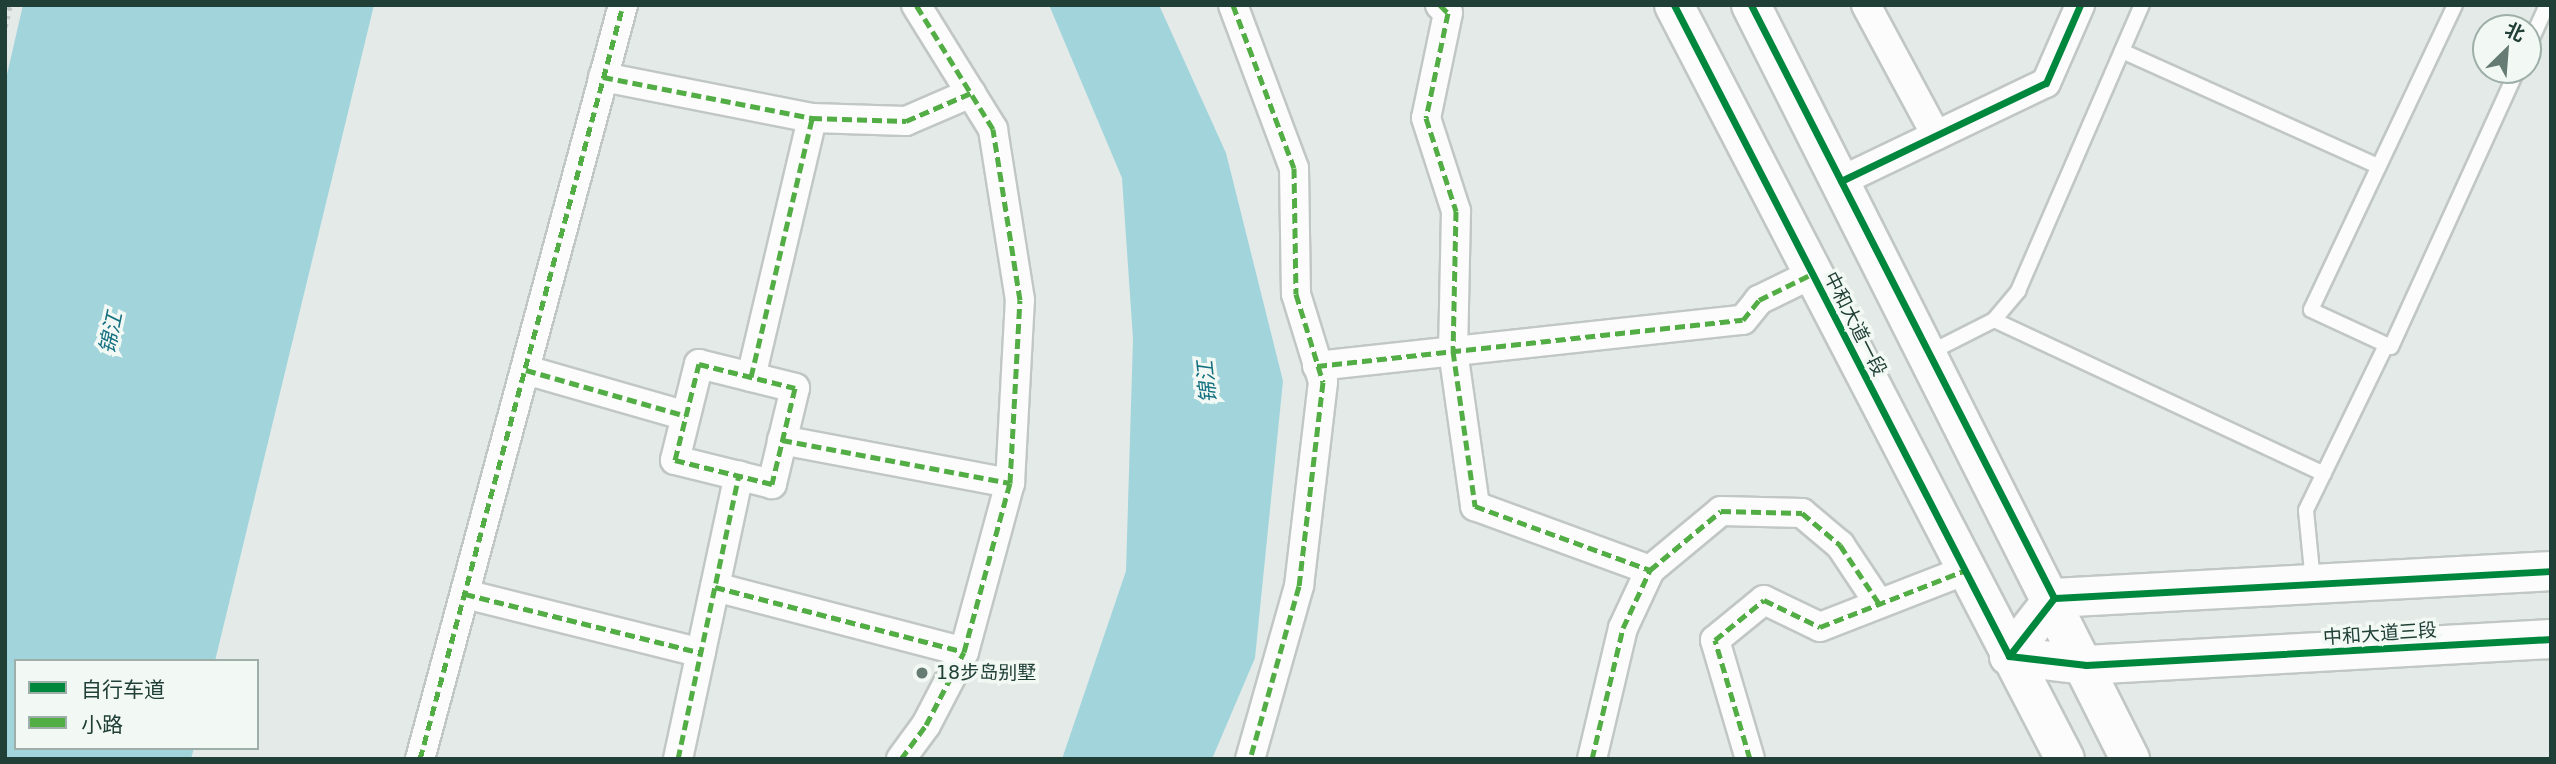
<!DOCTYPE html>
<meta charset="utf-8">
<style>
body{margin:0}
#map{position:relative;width:2556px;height:764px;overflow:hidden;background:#e4eae7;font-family:"DejaVu Sans","Noto Sans SC",sans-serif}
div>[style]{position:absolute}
.water>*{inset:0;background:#a2d4dc}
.path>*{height:4.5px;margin-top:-2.25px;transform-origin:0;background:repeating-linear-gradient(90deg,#c1cac6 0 3.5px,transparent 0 8.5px)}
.roads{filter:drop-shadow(2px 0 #c1c7c4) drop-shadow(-2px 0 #c1c7c4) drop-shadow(0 2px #c1c7c4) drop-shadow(0 -2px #c1c7c4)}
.lane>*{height:14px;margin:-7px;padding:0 7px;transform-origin:7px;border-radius:7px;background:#fbfcfb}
.street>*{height:28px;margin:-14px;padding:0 14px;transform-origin:14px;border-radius:14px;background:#fbfcfb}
.secondary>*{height:38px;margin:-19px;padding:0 19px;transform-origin:19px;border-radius:19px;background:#fbfcfb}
.quiet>*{height:5px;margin-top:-2.5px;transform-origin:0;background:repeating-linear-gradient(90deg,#52ad45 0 10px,transparent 0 15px)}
.cycleway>*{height:7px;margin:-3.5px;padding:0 3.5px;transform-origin:3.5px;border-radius:3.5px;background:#00873e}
.dots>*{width:19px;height:19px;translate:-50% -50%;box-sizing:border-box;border:4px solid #f2f9f5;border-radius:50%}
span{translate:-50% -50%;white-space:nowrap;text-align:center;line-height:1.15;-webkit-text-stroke:7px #f2f9f5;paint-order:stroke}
.street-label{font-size:19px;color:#203f36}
.poi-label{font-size:19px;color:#203f36}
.left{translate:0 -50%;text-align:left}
.water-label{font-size:21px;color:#157080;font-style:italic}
.frame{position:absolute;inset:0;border:7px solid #203f36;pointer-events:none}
.legend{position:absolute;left:14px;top:659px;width:245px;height:91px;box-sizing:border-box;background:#f2f9f5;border:2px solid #9eafa9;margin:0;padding:9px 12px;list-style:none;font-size:21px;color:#203f36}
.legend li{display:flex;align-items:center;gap:14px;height:35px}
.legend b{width:35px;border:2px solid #9eafa9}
.north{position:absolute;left:2472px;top:14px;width:70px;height:70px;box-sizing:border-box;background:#f2f9f5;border:2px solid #9eafa9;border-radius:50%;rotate:25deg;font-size:19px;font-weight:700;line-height:28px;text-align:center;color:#203f36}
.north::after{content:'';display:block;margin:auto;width:24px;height:32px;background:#657b74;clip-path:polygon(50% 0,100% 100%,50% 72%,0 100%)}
</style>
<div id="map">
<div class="water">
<div style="clip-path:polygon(23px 5px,374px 5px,215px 661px,16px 661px,16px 748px,194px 748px,191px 759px,5px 759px,5px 83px)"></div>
<div style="clip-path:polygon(1049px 5px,1159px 5px,1226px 153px,1283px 381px,1255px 658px,1212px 759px,1062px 759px,1126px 571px,1133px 339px,1122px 178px)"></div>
</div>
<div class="path">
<div style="left:5px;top:27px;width:23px;rotate:-77deg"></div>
</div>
<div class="roads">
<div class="lane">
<div style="left:2455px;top:5px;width:337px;rotate:115.3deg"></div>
<div style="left:2311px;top:310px;width:88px;rotate:24.8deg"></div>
<div style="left:2391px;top:347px;width:304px;rotate:-65.5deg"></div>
<div style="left:2528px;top:47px;width:46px;rotate:-65.7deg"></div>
<div style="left:2122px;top:51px;width:281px;rotate:24.2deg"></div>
<div style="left:1994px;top:320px;width:364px;rotate:25deg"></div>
<div style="left:1929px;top:353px;width:73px;rotate:-26.9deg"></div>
<div style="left:1994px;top:320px;width:38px;rotate:-50deg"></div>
<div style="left:2018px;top:291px;width:312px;rotate:-66.6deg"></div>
<div style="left:2313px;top:582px;width:72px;rotate:-95.6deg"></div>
<div style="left:2306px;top:510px;width:183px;rotate:-64.1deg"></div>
</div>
<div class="street">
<div style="left:1233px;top:5px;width:174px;rotate:69.5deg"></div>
<div style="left:1294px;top:168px;width:126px;rotate:89.1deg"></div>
<div style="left:1296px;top:294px;width:92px;rotate:72.9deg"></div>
<div style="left:1323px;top:382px;width:205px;rotate:96.7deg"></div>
<div style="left:1299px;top:586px;width:180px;rotate:105.8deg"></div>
<div style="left:1440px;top:5px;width:11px;rotate:45deg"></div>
<div style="left:1448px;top:13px;width:107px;rotate:101.8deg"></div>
<div style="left:1426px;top:118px;width:98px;rotate:72.1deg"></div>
<div style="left:1456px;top:211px;width:140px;rotate:91.2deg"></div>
<div style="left:1453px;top:351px;width:157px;rotate:81.9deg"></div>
<div style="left:1475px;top:506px;width:186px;rotate:20.1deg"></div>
<div style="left:1650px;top:570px;width:92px;rotate:-39.7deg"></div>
<div style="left:1721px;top:511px;width:81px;rotate:1.4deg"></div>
<div style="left:1802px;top:513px;width:50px;rotate:40.1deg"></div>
<div style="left:1840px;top:545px;width:69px;rotate:56.3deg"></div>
<div style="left:1866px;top:5px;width:148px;rotate:61.7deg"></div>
<div style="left:603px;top:77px;width:213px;rotate:11.1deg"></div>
<div style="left:1841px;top:181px;width:227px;rotate:-25.6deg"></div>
<div style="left:2046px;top:83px;width:85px;rotate:-66.4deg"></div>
<div style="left:699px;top:364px;width:99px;rotate:14deg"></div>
<div style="left:795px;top:388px;width:99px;rotate:103.5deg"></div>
<div style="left:772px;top:484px;width:100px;rotate:-166.1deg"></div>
<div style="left:675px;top:460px;width:99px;rotate:-76deg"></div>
<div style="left:1317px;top:366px;width:428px;rotate:-6.2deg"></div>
<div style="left:1743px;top:320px;width:26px;rotate:-51deg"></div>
<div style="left:1759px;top:300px;width:59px;rotate:-26.1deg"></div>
<div style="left:526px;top:370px;width:166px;rotate:16deg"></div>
<div style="left:751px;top:377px;width:266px;rotate:-76.7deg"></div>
<div style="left:812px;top:118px;width:94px;rotate:1.8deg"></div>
<div style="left:906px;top:121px;width:71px;rotate:-23.3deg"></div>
<div style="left:782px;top:440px;width:232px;rotate:10.7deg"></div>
<div style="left:715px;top:587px;width:257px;rotate:14.6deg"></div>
<div style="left:465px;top:594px;width:243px;rotate:14deg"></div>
<div style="left:420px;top:759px;width:781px;rotate:-74.93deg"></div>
<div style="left:678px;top:759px;width:290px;rotate:-77.9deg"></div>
<div style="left:901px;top:759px;width:42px;rotate:-53.7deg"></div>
<div style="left:926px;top:725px;width:82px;rotate:-62.5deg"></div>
<div style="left:964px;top:652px;width:175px;rotate:-74.8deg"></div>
<div style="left:1010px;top:483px;width:183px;rotate:-86.9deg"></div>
<div style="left:1020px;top:300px;width:173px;rotate:-99deg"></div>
<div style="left:993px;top:129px;width:146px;rotate:-121.8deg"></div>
<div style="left:1592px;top:759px;width:135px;rotate:-76.7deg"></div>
<div style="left:1623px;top:628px;width:64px;rotate:-65deg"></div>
<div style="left:1750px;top:759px;width:124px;rotate:-106.4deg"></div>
<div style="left:1715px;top:640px;width:63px;rotate:-39.2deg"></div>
<div style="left:1764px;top:600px;width:62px;rotate:25.7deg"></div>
<div style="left:1820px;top:627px;width:155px;rotate:-21.3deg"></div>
</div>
<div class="secondary">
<div style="left:1674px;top:5px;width:849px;rotate:62.59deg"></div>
<div style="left:1751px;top:5px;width:844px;rotate:63.31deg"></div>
<div style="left:2009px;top:656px;width:73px;rotate:-52.2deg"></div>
<div style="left:2054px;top:598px;width:498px;rotate:-3.1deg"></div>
<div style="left:2009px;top:656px;width:78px;rotate:6.7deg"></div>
<div style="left:2086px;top:665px;width:466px;rotate:-3.2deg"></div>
</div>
</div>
<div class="quiet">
<div style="left:1233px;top:5px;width:174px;rotate:69.5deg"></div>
<div style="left:1294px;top:168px;width:126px;rotate:89.1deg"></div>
<div style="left:1296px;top:294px;width:92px;rotate:72.9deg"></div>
<div style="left:1323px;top:382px;width:205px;rotate:96.7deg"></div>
<div style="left:1299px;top:586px;width:180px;rotate:105.8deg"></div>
<div style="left:1440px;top:5px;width:11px;rotate:45deg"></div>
<div style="left:1448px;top:13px;width:107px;rotate:101.8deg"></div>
<div style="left:1426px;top:118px;width:98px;rotate:72.1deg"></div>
<div style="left:1456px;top:211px;width:140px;rotate:91.2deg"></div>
<div style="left:1453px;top:351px;width:157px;rotate:81.9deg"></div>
<div style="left:1475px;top:506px;width:186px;rotate:20.1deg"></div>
<div style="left:1650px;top:570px;width:92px;rotate:-39.7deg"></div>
<div style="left:1721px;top:511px;width:81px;rotate:1.4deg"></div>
<div style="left:1802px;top:513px;width:50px;rotate:40.1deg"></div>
<div style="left:1840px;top:545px;width:69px;rotate:56.3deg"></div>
<div style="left:603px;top:77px;width:213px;rotate:11.1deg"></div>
<div style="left:699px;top:364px;width:99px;rotate:14deg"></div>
<div style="left:795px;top:388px;width:99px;rotate:103.5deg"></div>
<div style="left:772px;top:484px;width:100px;rotate:-166.1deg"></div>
<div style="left:675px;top:460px;width:99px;rotate:-76deg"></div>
<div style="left:1317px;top:366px;width:428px;rotate:-6.2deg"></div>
<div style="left:1743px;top:320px;width:26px;rotate:-51deg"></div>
<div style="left:1759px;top:300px;width:59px;rotate:-26.1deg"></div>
<div style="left:526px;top:370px;width:166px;rotate:16deg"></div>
<div style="left:751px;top:377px;width:266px;rotate:-76.7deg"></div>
<div style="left:812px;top:118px;width:94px;rotate:1.8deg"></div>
<div style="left:906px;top:121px;width:71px;rotate:-23.3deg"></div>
<div style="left:782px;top:440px;width:232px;rotate:10.7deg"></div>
<div style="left:715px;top:587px;width:257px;rotate:14.6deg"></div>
<div style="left:465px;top:594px;width:243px;rotate:14deg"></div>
<div style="left:420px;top:759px;width:781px;rotate:-74.93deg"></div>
<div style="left:678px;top:759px;width:290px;rotate:-77.9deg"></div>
<div style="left:901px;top:759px;width:42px;rotate:-53.7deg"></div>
<div style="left:926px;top:725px;width:82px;rotate:-62.5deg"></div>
<div style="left:964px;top:652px;width:175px;rotate:-74.8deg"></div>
<div style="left:1010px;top:483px;width:183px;rotate:-86.9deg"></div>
<div style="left:1020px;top:300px;width:173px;rotate:-99deg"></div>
<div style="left:993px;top:129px;width:146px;rotate:-121.8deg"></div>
<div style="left:1592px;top:759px;width:135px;rotate:-76.7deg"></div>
<div style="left:1623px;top:628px;width:64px;rotate:-65deg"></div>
<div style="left:1750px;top:759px;width:124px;rotate:-106.4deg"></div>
<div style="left:1715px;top:640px;width:63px;rotate:-39.2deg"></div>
<div style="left:1764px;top:600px;width:62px;rotate:25.7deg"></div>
<div style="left:1820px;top:627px;width:155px;rotate:-21.3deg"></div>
</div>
<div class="cycleway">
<div style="left:1674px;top:5px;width:732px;rotate:62.77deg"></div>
<div style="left:1751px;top:5px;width:666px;rotate:62.93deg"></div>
<div style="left:1841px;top:181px;width:227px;rotate:-25.6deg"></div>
<div style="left:2046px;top:83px;width:85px;rotate:-66.4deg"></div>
<div style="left:2009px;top:656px;width:73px;rotate:-52.2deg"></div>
<div style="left:2054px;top:598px;width:498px;rotate:-3.1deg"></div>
<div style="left:2009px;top:656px;width:78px;rotate:6.7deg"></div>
<div style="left:2086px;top:665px;width:466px;rotate:-3.2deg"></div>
</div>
<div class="dots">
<div style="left:922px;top:673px;background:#657b74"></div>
</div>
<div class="street-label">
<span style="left:1855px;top:324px;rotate:63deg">中和大道一段</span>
<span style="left:2380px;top:634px;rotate:-4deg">中和大道三段</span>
</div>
<div class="poi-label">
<span class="left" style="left:936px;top:673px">18步岛别墅</span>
</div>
<div class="water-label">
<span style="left:111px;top:333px;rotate:-78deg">锦江</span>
<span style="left:1207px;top:382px;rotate:-96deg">锦江</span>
</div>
<div class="frame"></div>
<ul class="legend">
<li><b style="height:9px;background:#00873e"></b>自行车道</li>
<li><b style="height:9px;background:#52ad45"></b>小路</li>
</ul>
<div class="north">北</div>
</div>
